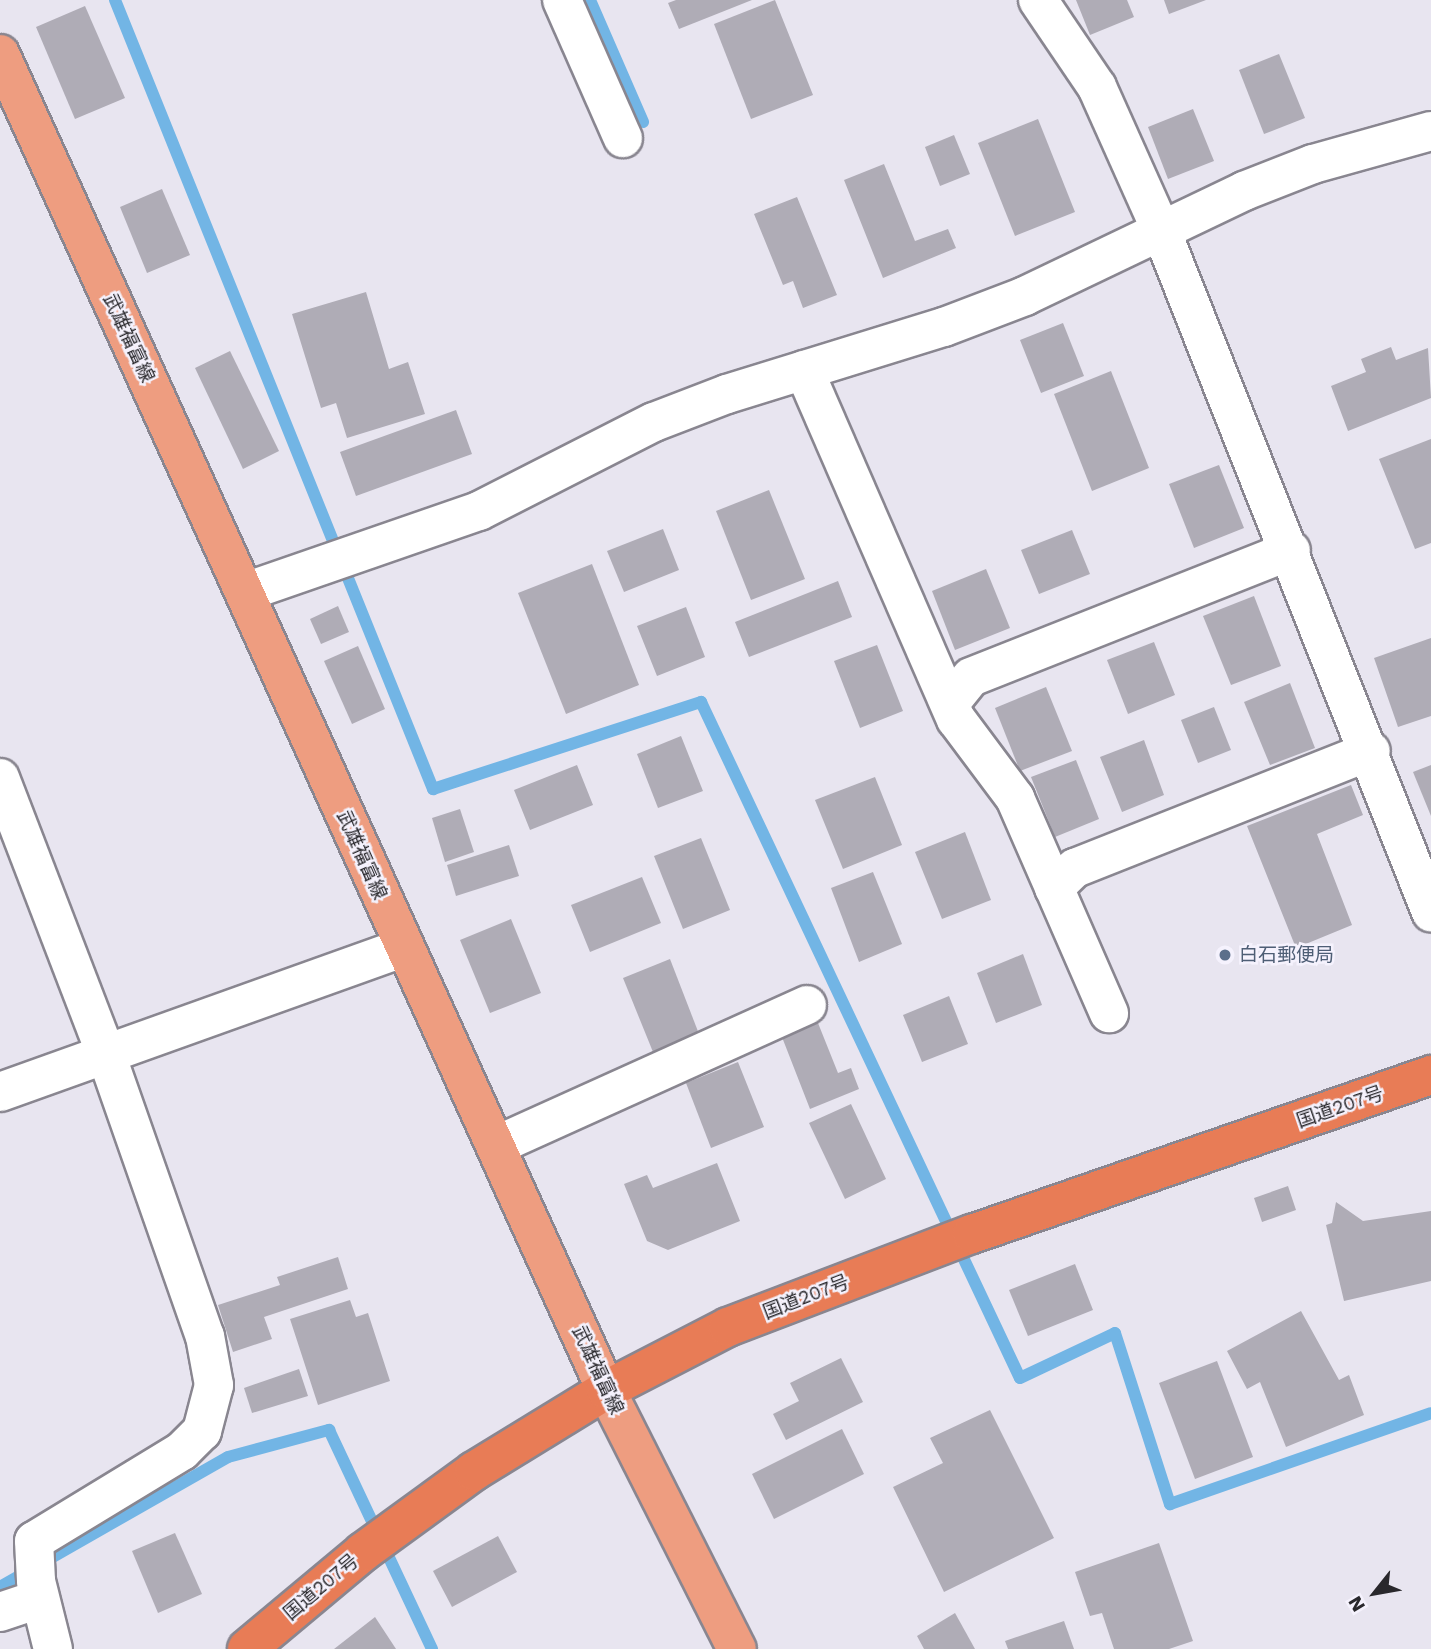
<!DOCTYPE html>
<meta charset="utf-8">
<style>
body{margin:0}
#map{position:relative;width:1431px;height:1649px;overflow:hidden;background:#e8e5f0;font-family:"Work Sans","Noto Sans JP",sans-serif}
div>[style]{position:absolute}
.stream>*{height:12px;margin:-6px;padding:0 6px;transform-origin:6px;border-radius:6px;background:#72b5e5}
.building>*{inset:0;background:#afacb6}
.roads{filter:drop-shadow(2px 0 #898690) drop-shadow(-2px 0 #898690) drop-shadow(0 2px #898690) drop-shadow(0 -2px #898690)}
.minor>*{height:38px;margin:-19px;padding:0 19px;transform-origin:19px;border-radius:19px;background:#fff}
.primary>*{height:38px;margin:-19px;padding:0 19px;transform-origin:19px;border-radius:19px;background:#ee9d80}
.trunk>*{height:38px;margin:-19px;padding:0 19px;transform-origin:19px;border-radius:19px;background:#e87c56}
.dots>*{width:19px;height:19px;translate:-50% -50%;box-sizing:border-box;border:4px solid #f5f2fd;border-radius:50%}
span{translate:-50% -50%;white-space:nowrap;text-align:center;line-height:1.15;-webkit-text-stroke:5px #f5f2fd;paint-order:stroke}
.street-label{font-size:19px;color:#29282c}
.service-label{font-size:19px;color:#4e5e75}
.left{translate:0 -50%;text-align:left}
.north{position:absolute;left:1340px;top:1558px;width:70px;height:70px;-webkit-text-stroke:5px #f5f2fd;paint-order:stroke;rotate:239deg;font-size:19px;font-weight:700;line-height:28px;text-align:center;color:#29282c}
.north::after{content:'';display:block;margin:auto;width:24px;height:32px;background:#29282c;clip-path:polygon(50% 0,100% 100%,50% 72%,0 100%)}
</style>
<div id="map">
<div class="stream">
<div style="left:115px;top:0;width:851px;rotate:68.05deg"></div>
<div style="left:433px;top:789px;width:282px;rotate:-18deg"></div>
<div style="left:701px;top:702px;width:747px;rotate:64.74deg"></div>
<div style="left:1020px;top:1378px;width:105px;rotate:-25.3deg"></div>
<div style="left:1115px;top:1333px;width:180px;rotate:72.2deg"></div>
<div style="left:1170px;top:1504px;width:276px;rotate:-19.2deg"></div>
<div style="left:590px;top:0;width:133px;rotate:66.5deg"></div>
<div style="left:0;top:1587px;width:262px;rotate:-29.7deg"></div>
<div style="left:228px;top:1457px;width:105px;rotate:-15deg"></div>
<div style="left:329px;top:1430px;width:242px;rotate:64.8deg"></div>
</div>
<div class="building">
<div style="clip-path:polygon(676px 0,752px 0,679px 29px,668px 3px)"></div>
<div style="clip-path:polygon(775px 0,813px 95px,751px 119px,714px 24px)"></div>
<div style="clip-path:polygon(1076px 0,1127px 0,1134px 17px,1090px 35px)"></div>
<div style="clip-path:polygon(1164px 0,1206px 0,1169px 14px)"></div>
<div style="clip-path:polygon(85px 6px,125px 98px,75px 119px,36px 27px)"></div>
<div style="clip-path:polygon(1279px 54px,1305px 118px,1264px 134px,1239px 70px)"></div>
<div style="clip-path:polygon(1193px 109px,1214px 161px,1168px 179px,1148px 127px)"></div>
<div style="clip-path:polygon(1038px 119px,1075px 212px,1015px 236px,978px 143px)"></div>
<div style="clip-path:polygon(954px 135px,970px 174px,940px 186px,925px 147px)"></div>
<div style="clip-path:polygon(884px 164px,915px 241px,948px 229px,956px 248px,883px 278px,844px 180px)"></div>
<div style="clip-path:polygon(162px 189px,190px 255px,147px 273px,120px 207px)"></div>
<div style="clip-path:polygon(797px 197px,837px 295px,803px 308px,793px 281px,783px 285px,754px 214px)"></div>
<div style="clip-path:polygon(366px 292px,389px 369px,408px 362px,425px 414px,347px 438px,336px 403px,321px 408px,292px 314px)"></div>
<div style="clip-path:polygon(1063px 323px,1084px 376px,1041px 393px,1020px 340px)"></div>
<div style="clip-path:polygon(1391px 347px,1396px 360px,1428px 348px,1431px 398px,1348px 431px,1331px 386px,1366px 372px,1361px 359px)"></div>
<div style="clip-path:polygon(230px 351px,279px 451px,243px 469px,195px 368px)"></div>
<div style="clip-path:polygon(1111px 371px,1149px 468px,1092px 491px,1054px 394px)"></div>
<div style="clip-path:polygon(456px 410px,472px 454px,356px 496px,340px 452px)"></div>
<div style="clip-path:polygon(1431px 439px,1431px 543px,1415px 549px,1379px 459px)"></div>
<div style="clip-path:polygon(1219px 465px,1244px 528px,1194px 548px,1169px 484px)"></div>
<div style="clip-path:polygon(769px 490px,805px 579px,751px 600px,716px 511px)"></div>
<div style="clip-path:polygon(663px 529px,679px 570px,624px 592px,607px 551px)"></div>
<div style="clip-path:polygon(1072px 530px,1090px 574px,1039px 594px,1021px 550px)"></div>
<div style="clip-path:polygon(592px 564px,639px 685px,566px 714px,518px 593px)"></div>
<div style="clip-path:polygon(986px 569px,1010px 628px,955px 650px,932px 591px)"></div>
<div style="clip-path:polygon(838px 581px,852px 617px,749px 657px,735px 622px)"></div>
<div style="clip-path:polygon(1254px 596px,1281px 666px,1231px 685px,1203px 616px)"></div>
<div style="clip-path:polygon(338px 606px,349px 632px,321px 644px,310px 619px)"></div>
<div style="clip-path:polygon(686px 607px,705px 657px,657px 676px,637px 626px)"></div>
<div style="clip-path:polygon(1431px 638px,1431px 716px,1398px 727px,1374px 658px)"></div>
<div style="clip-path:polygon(1154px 642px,1175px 695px,1128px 714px,1107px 660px)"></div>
<div style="clip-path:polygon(877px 645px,903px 711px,860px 728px,834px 661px)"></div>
<div style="clip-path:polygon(358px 646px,385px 709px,352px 724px,324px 661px)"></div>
<div style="clip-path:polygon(1290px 683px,1315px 748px,1270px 765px,1244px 702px)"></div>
<div style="clip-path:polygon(1046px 687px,1072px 751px,1020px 771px,995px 708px)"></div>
<div style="clip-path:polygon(1214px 707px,1231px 750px,1198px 763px,1181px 720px)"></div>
<div style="clip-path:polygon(681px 736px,703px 791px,658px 808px,637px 754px)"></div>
<div style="clip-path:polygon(1144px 740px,1164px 795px,1122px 812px,1100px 757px)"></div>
<div style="clip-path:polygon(1076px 760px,1099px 819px,1055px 837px,1031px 777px)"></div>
<div style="clip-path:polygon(577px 765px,593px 805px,530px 830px,514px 790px)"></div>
<div style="clip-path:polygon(1431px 765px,1431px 816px,1413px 772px)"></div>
<div style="clip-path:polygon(875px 777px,902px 845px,843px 869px,815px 800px)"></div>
<div style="clip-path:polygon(1351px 785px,1363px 815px,1317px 834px,1352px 925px,1296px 948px,1247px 826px)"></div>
<div style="clip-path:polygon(460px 809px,474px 852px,445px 862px,432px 818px)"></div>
<div style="clip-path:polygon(965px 832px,991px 900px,942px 919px,915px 852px)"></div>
<div style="clip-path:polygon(701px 838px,730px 910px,683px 929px,654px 856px)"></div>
<div style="clip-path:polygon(509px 845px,519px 876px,456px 896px,447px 865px)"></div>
<div style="clip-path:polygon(873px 872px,902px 944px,859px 962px,831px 888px)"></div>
<div style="clip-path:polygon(642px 877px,661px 923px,590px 952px,571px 905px)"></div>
<div style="clip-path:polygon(511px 919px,541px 993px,490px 1013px,460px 940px)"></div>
<div style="clip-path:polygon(1023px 954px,1042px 1005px,996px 1023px,977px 973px)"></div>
<div style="clip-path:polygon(670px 959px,699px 1034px,653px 1052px,623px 978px)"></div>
<div style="clip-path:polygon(949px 996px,968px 1044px,922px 1062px,903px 1015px)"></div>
<div style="clip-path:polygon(816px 1018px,838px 1073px,851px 1068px,859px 1089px,810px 1109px,780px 1032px)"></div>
<div style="clip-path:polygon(738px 1062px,764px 1127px,711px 1148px,686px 1083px)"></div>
<div style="clip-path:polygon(851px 1104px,886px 1179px,845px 1199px,809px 1123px)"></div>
<div style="clip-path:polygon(717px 1163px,740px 1221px,668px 1250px,647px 1241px,624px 1184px,647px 1175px,653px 1188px)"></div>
<div style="clip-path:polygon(1288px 1186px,1296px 1210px,1262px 1222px,1254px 1198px)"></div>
<div style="clip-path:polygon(1336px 1202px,1363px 1221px,1431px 1211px,1431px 1281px,1344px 1301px,1326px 1225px,1332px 1223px)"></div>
<div style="clip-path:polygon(338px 1257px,348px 1289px,264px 1317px,272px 1339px,233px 1352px,218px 1305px,280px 1285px,277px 1277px)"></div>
<div style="clip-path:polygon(1075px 1264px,1093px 1310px,1028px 1336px,1009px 1290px)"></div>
<div style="clip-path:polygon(350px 1300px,356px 1317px,368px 1313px,390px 1381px,318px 1405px,290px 1319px)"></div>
<div style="clip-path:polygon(1301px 1311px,1339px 1380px,1349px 1375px,1364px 1415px,1286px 1447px,1260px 1382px,1247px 1389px,1227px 1351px)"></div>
<div style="clip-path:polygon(841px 1358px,863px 1402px,786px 1440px,773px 1414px,799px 1401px,790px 1383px)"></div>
<div style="clip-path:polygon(1217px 1361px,1253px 1457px,1195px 1479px,1159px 1383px)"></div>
<div style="clip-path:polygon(299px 1369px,308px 1396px,252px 1413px,244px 1388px)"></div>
<div style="clip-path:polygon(990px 1410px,1054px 1538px,944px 1592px,893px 1487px,943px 1463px,930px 1438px)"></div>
<div style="clip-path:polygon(842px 1429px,864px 1474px,774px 1519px,752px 1474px)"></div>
<div style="clip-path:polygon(175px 1533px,202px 1594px,158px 1613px,132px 1551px)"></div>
<div style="clip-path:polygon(498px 1536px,517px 1572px,452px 1607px,433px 1571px)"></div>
<div style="clip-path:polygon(1159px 1543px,1193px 1641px,1169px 1649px,1114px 1649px,1102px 1613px,1090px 1616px,1075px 1572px)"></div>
<div style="clip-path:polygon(955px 1613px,975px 1649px,924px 1649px,917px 1636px)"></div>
<div style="clip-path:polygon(375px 1617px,396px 1649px,334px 1649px)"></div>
<div style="clip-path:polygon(1064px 1621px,1074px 1649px,1008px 1649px,1005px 1641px)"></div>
</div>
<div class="roads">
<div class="minor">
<div style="left:562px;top:0;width:151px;rotate:66.2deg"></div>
<div style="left:1038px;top:0;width:105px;rotate:55.9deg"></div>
<div style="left:1097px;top:87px;width:157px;rotate:65.9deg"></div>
<div style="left:1161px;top:230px;width:734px;rotate:68.4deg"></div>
<div style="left:804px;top:370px;width:381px;rotate:66.5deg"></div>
<div style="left:956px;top:719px;width:99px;rotate:53.2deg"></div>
<div style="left:1015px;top:798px;width:235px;rotate:66.4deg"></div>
<div style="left:245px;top:592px;width:248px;rotate:-19.1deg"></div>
<div style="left:479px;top:511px;width:196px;rotate:-27deg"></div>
<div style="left:654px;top:422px;width:78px;rotate:-21deg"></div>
<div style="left:727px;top:394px;width:227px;rotate:-17.2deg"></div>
<div style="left:944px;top:327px;width:87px;rotate:-20.9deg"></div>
<div style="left:1025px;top:296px;width:243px;rotate:-25.6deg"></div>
<div style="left:1244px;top:191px;width:74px;rotate:-21.4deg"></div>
<div style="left:1313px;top:164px;width:123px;rotate:-15.6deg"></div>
<div style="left:950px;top:703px;width:33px;rotate:-51deg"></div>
<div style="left:971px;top:677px;width:344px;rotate:-21.6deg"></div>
<div style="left:0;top:778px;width:296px;rotate:69deg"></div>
<div style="left:106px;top:1054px;width:299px;rotate:70.7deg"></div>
<div style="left:205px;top:1336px;width:50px;rotate:79.6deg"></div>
<div style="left:214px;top:1385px;width:48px;rotate:104.6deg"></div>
<div style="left:202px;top:1431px;width:28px;rotate:135deg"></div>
<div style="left:182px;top:1451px;width:173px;rotate:148.7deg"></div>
<div style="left:34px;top:1541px;width:40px;rotate:87.1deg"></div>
<div style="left:36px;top:1581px;width:70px;rotate:76deg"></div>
<div style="left:1054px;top:888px;width:29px;rotate:-44deg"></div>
<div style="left:1075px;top:868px;width:318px;rotate:-21.6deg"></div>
<div style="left:0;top:1092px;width:428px;rotate:-19.7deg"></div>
<div style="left:497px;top:1145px;width:340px;rotate:-24.3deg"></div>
<div style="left:0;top:1612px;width:41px;rotate:-18.4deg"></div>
</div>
<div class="primary">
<div style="left:0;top:54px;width:1467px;rotate:65.6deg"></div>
<div style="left:606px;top:1390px;width:290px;rotate:63.2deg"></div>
</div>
<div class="trunk">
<div style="left:247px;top:1649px;width:151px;rotate:-39.9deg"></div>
<div style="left:363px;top:1552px;width:137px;rotate:-36.1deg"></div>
<div style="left:474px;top:1471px;width:155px;rotate:-31.5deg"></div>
<div style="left:606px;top:1390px;width:137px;rotate:-27.3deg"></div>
<div style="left:728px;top:1327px;width:261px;rotate:-20.9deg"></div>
<div style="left:972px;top:1234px;width:486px;rotate:-19.1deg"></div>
</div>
</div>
<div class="dots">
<div style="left:1225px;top:955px;background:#5c6f8a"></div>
</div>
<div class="street-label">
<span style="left:129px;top:338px;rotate:65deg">武雄福富線</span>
<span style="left:362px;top:855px;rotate:66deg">武雄福富線</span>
<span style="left:1340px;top:1107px;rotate:-19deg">国道207号</span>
<span style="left:806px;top:1297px;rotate:-21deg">国道207号</span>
<span style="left:598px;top:1370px;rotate:65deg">武雄福富線</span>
<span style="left:321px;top:1587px;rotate:-40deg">国道207号</span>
</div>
<div class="service-label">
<span class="left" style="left:1239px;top:955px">白石郵便局</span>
</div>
<div class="north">N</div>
</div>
